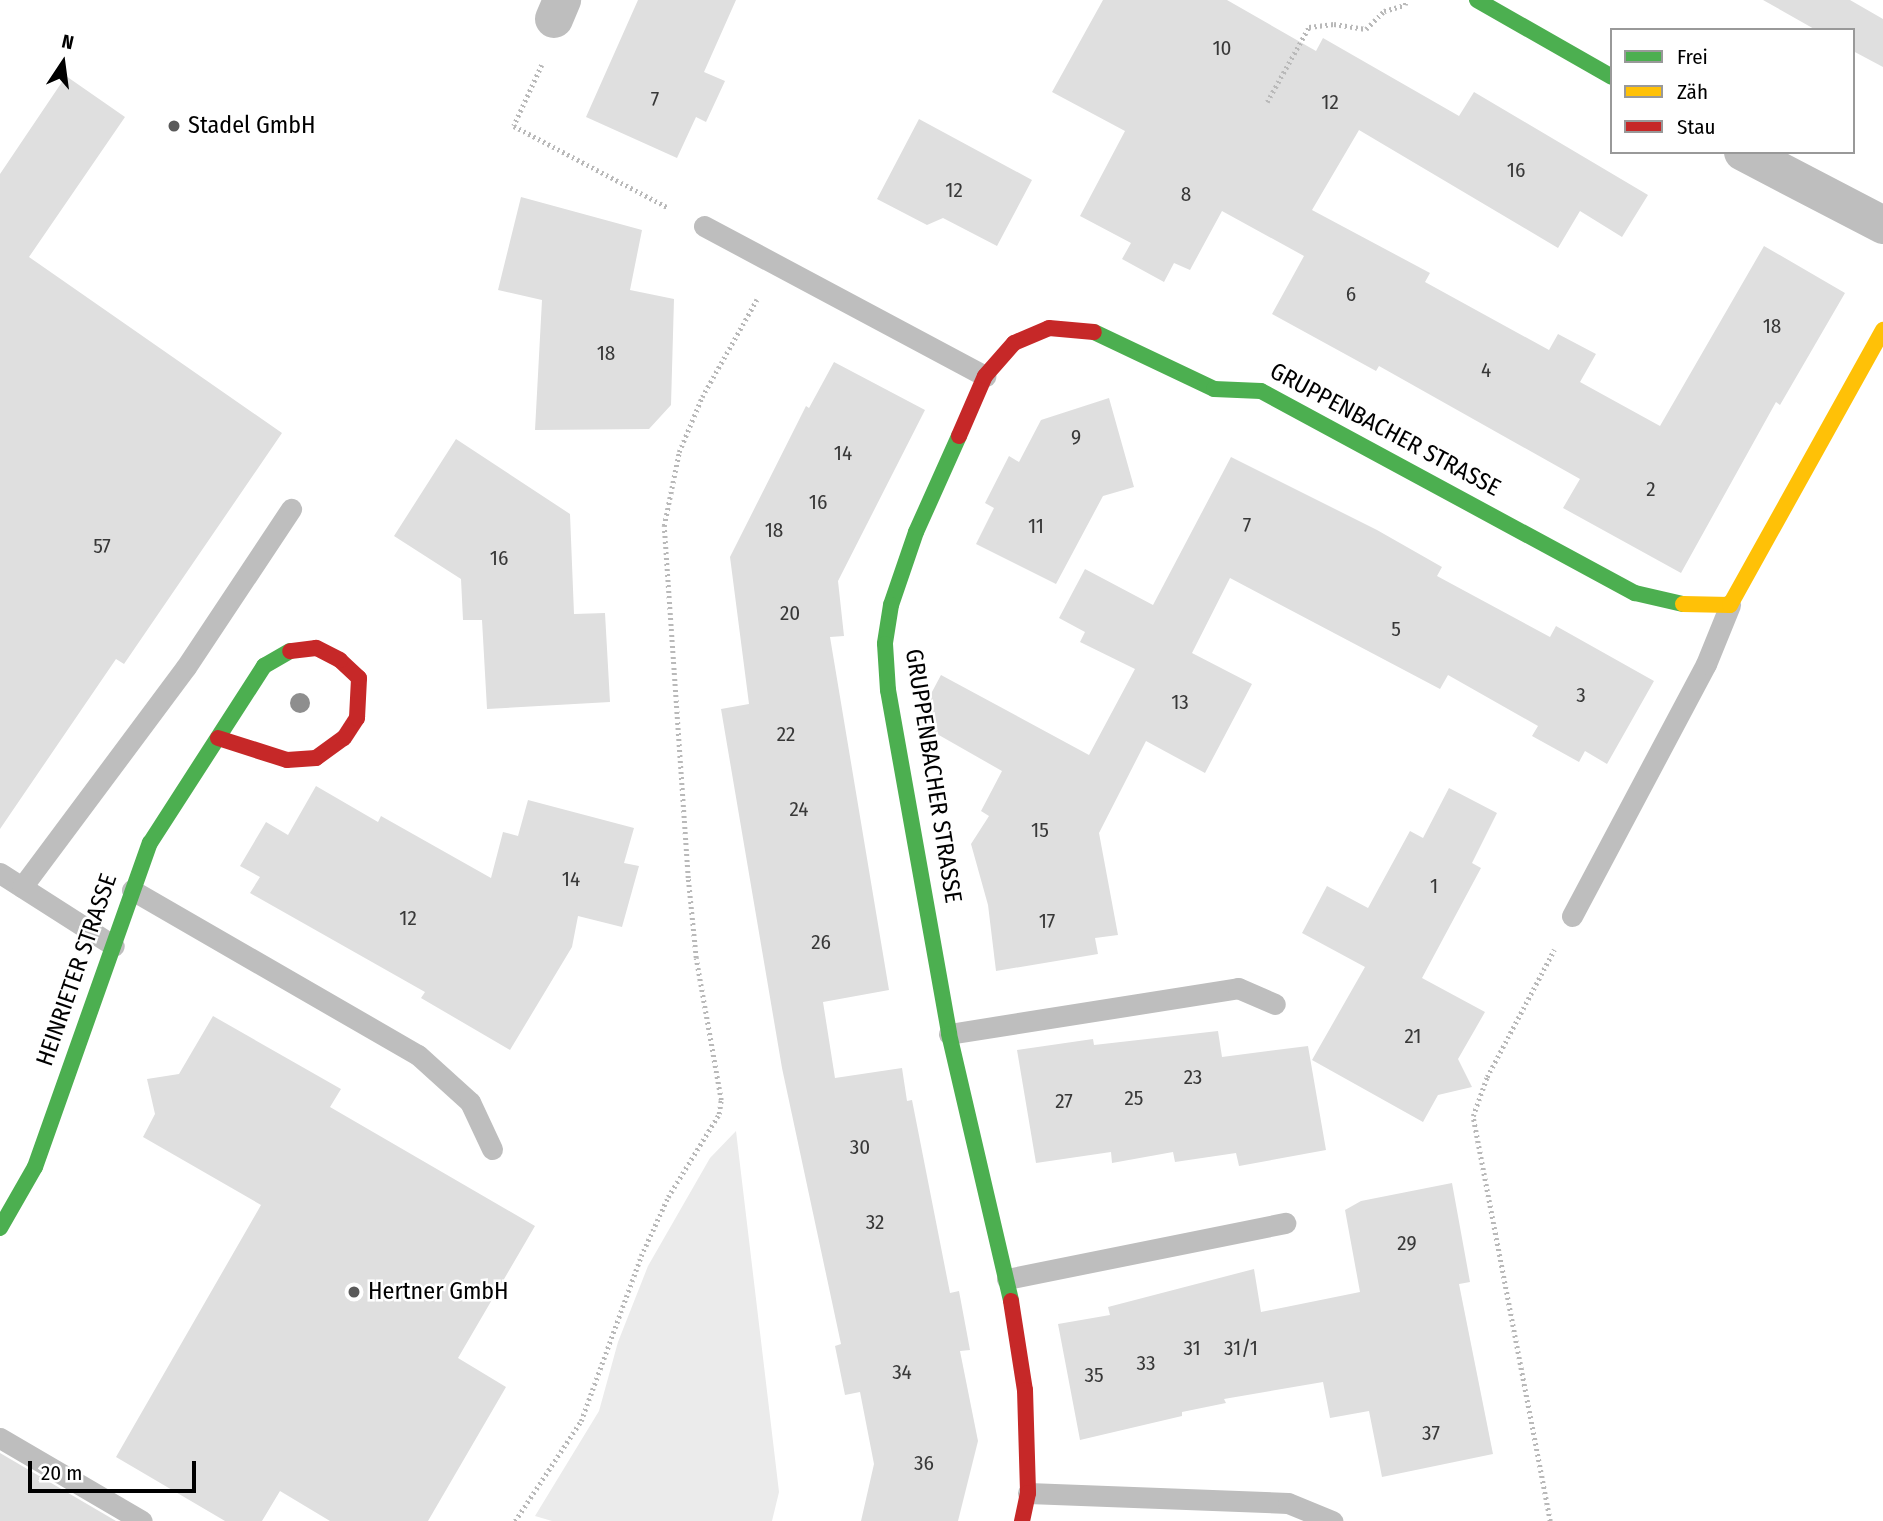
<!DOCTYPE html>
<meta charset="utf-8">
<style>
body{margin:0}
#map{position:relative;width:1883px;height:1521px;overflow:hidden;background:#fff;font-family:"Fira Sans Condensed",sans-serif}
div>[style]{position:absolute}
.green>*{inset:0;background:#ebebeb}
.building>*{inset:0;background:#dfdfdf}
.path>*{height:4.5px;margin-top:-2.25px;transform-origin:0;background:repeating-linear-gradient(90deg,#b9b9b9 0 2px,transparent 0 5.5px)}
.lane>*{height:21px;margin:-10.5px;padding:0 10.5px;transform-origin:10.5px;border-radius:10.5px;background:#bebebe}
.street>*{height:38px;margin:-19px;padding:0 19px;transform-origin:19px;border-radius:19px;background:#bebebe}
.fast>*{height:16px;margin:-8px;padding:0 8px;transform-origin:8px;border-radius:8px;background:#4caf50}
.slow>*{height:16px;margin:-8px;padding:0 8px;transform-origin:8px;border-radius:8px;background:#ffc107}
.jam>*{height:16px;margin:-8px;padding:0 8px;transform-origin:8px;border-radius:8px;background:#c62828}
.trees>*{width:20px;height:20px;margin:-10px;border-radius:50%;background:#8e8e8e}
.dots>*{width:19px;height:19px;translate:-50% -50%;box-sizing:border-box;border:4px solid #fff;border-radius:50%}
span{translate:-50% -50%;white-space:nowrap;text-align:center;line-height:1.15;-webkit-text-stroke:5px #fff;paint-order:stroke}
.number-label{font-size:21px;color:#383838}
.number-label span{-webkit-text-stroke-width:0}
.poi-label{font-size:24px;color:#000}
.left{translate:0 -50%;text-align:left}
.street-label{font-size:24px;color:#000}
.legend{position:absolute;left:1610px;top:28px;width:245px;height:126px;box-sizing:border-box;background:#fff;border:2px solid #999;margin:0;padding:9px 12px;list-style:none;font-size:21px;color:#000}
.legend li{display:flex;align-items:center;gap:14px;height:35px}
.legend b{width:35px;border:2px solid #999}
.north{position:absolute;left:28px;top:28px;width:70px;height:70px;-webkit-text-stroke:5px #fff;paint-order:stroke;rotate:13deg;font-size:19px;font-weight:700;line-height:28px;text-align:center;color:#000}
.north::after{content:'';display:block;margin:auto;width:24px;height:32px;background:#000;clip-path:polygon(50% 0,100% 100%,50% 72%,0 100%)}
.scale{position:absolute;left:28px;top:1461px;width:168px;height:32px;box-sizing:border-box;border:4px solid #000;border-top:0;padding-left:9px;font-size:21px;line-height:24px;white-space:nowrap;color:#000;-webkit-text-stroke:5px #fff;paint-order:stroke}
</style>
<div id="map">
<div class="green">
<div style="clip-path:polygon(736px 1131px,779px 1492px,772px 1521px,552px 1521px,535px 1516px,599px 1411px,618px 1342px,648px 1266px,710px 1158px)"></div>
</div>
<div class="building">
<div style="clip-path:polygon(638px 0,736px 0,704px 72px,725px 81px,706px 122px,696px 117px,677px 158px,586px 117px)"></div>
<div style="clip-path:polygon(1103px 0,1227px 0,1316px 51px,1323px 38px,1459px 116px,1474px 92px,1648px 195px,1622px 237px,1580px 211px,1558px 248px,1359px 130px,1312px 210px,1430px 273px,1425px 282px,1549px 350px,1558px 334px,1596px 354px,1580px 382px,1660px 426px,1764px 246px,1845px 293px,1780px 405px,1776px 402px,1681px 573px,1563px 508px,1580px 479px,1379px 366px,1376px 371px,1272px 314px,1304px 256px,1222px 211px,1190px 270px,1174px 263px,1164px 282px,1122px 259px,1131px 243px,1080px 216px,1125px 131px,1052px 92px)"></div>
<div style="clip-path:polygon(1763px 0,1850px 0,1883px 19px,1883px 67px,1853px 51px,1853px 30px,1816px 30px)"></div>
<div style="clip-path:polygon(66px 76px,125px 117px,29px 257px,282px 433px,124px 664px,116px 659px,0 829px,0 174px)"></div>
<div style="clip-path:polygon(919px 119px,1032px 180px,997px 246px,943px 218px,927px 225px,877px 199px)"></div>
<div style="clip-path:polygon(521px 197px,642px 230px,630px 290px,674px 299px,671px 405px,649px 429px,535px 430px,542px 300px,498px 290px)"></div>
<div style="clip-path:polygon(834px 362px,925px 410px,838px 581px,844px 636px,830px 637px,889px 990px,823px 1002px,835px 1078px,902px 1068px,907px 1101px,912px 1100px,950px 1293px,959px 1291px,970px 1350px,960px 1351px,978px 1441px,958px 1521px,861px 1521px,874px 1464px,860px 1392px,845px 1395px,835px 1346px,841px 1344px,782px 1068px,721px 709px,749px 704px,730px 557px,806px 406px,809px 408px)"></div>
<div style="clip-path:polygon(1109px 398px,1134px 487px,1103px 496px,1056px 584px,976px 544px,994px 508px,985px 503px,1009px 456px,1019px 462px,1041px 420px)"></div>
<div style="clip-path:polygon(456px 439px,570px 514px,574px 614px,605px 613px,610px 702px,487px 709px,482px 620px,463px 620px,461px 579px,394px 536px)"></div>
<div style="clip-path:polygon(1231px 457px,1377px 530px,1442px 567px,1437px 576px,1550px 637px,1556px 626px,1654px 681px,1607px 764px,1585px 751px,1579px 762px,1532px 736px,1538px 726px,1448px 675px,1440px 689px,1230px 578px,1192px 653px,1252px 684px,1205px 773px,1146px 741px,1099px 833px,1118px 935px,1095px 938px,1098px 954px,996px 971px,988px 905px,971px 844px,989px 816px,981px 811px,1002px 771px,916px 722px,941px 675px,1089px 755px,1135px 669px,1080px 642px,1085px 632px,1059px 618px,1085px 569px,1153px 605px)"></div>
<div style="clip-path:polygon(316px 786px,378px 822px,381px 816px,491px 878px,503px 832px,518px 836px,528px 800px,634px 828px,624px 863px,639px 866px,622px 927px,578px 916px,572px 947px,510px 1050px,421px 998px,425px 992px,250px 893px,260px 877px,240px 866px,266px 822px,288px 835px)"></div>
<div style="clip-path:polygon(1449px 788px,1497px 813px,1472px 863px,1481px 868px,1422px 978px,1485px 1012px,1458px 1059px,1472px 1087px,1438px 1095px,1423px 1122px,1312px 1060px,1365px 967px,1302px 933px,1327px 886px,1368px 908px,1410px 831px,1423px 838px)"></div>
<div style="clip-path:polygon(213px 1016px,341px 1089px,330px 1107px,535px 1226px,458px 1358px,506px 1387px,428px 1521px,330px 1521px,280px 1491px,262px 1521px,225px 1521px,116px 1457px,261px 1205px,143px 1137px,155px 1114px,147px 1079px,179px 1074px)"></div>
<div style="clip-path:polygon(1218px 1031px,1222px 1057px,1308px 1046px,1326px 1150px,1239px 1166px,1236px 1153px,1175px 1162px,1173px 1152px,1112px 1163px,1111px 1152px,1036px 1163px,1017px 1050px,1093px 1039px,1094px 1045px)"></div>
<div style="clip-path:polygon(1452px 1183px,1470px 1282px,1459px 1284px,1493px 1454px,1382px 1477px,1369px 1411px,1330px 1418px,1323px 1382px,1224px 1399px,1226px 1403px,1182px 1412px,1182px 1416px,1080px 1440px,1058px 1324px,1110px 1315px,1108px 1307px,1254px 1269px,1261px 1312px,1360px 1292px,1345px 1210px,1361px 1201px)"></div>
<div style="clip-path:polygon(0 1453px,116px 1521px,0 1521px)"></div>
</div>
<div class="path">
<div style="left:542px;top:65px;width:67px;rotate:114.7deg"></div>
<div style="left:514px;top:126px;width:175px;rotate:27.9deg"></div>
<div style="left:1267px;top:102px;width:86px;rotate:-60.8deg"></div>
<div style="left:1309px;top:27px;width:25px;rotate:-7deg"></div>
<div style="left:1334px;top:24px;width:32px;rotate:9deg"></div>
<div style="left:1366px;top:29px;width:25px;rotate:-45deg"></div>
<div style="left:1384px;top:11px;width:22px;rotate:-16deg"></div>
<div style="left:1405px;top:5px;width:5px;rotate:-79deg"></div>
<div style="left:515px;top:1521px;width:120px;rotate:-56.6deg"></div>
<div style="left:581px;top:1421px;width:176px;rotate:-70deg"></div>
<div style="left:641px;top:1256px;width:65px;rotate:-65.4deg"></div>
<div style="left:668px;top:1197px;width:97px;rotate:-58.4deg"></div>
<div style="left:719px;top:1114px;width:14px;rotate:-82deg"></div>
<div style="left:721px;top:1100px;width:144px;rotate:-100deg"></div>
<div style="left:696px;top:958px;width:80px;rotate:-95.7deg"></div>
<div style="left:688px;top:878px;width:353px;rotate:-93.9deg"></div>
<div style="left:664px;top:526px;width:76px;rotate:-78.5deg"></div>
<div style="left:679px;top:452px;width:60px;rotate:-67.3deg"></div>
<div style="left:702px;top:397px;width:112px;rotate:-60.7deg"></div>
<div style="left:1550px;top:1521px;width:412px;rotate:-100.8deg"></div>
<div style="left:1473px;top:1116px;width:41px;rotate:-70.3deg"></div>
<div style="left:1487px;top:1077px;width:144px;rotate:-62.2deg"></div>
</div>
<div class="lane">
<div style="left:704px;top:226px;width:319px;rotate:28.1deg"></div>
<div style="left:0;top:873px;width:135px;rotate:32.6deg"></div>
<div style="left:22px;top:887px;width:274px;rotate:-53.3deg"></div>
<div style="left:186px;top:667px;width:190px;rotate:-56.4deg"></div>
<div style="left:132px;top:890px;width:330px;rotate:30deg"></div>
<div style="left:418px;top:1055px;width:70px;rotate:42.1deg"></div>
<div style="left:470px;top:1102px;width:52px;rotate:64.9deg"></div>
<div style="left:1572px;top:916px;width:285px;rotate:-62deg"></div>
<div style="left:1706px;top:664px;width:64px;rotate:-67.9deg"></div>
<div style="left:949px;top:1034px;width:293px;rotate:-9deg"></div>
<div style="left:1238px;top:988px;width:40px;rotate:23.4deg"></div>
<div style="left:1007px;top:1279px;width:284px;rotate:-11.4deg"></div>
<div style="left:0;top:1438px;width:164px;rotate:30.3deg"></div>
<div style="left:1028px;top:1493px;width:260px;rotate:2.2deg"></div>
<div style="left:1288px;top:1503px;width:48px;rotate:22.2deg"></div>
</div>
<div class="street">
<div style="left:554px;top:19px;width:21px;rotate:-67deg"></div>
<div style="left:1743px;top:152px;width:158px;rotate:27.5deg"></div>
</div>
<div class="fast">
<div style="left:1477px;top:0;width:155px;rotate:29.7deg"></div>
<div style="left:1094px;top:332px;width:133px;rotate:25.4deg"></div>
<div style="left:1214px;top:389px;width:47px;rotate:2.4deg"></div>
<div style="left:1261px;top:391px;width:425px;rotate:28.4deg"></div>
<div style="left:1635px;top:593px;width:49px;rotate:12.9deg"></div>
<div style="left:959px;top:436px;width:105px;rotate:114.1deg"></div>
<div style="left:916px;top:532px;width:77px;rotate:108.9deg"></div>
<div style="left:891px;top:605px;width:39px;rotate:99deg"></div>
<div style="left:885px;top:644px;width:46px;rotate:86.3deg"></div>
<div style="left:888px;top:690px;width:349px;rotate:79.9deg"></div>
<div style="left:949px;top:1034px;width:274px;rotate:76.9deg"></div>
<div style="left:0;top:1228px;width:70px;rotate:-60.2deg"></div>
<div style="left:35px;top:1167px;width:344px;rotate:-70.5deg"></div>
<div style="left:150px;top:843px;width:211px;rotate:-57.2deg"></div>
<div style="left:264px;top:666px;width:30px;rotate:-30deg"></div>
</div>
<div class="slow">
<div style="left:1683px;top:604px;width:47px;rotate:1.2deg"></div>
<div style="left:1730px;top:605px;width:315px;rotate:-60.9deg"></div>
</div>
<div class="jam">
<div style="left:959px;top:436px;width:65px;rotate:-66.6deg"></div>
<div style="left:985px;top:376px;width:44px;rotate:-48.7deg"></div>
<div style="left:1014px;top:343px;width:38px;rotate:-23deg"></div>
<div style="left:1049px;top:328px;width:45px;rotate:5.1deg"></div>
<div style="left:218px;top:738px;width:72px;rotate:17.7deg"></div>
<div style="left:287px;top:760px;width:29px;rotate:-4deg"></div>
<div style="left:316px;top:758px;width:34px;rotate:-36deg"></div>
<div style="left:344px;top:738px;width:24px;rotate:-57deg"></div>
<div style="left:357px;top:718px;width:40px;rotate:-87.1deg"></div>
<div style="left:359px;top:678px;width:26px;rotate:-137deg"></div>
<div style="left:340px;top:660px;width:27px;rotate:-153deg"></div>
<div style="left:316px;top:648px;width:26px;rotate:173deg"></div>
<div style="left:1011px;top:1301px;width:90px;rotate:81.1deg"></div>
<div style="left:1025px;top:1390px;width:103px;rotate:88.3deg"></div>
<div style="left:1028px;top:1493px;width:29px;rotate:102deg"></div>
</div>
<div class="trees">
<div style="left:300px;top:703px"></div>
</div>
<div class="dots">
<div style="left:174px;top:126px;background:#595959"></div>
<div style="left:354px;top:1292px;background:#595959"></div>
</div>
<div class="number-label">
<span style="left:1222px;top:48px">10</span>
<span style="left:655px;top:99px">7</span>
<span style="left:1330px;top:102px">12</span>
<span style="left:1516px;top:170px">16</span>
<span style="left:954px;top:190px">12</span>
<span style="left:1186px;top:194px">8</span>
<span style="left:1351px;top:294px">6</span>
<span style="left:1772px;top:326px">18</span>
<span style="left:606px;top:353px">18</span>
<span style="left:1486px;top:370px">4</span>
<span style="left:1076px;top:437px">9</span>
<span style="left:843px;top:453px">14</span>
<span style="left:1651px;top:489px">2</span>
<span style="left:818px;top:502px">16</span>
<span style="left:1247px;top:525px">7</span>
<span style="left:1036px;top:526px">11</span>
<span style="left:774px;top:530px">18</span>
<span style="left:102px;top:546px">57</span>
<span style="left:499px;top:558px">16</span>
<span style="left:790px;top:613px">20</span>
<span style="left:1396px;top:629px">5</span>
<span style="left:1581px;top:695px">3</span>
<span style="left:1180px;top:702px">13</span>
<span style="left:786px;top:734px">22</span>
<span style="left:799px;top:809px">24</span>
<span style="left:1040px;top:830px">15</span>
<span style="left:571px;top:879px">14</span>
<span style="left:1434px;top:886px">1</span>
<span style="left:408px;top:918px">12</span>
<span style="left:1047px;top:921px">17</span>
<span style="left:821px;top:942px">26</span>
<span style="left:1413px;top:1036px">21</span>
<span style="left:1193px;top:1077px">23</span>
<span style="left:1134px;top:1098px">25</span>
<span style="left:1064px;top:1101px">27</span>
<span style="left:860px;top:1147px">30</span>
<span style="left:875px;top:1222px">32</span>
<span style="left:1407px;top:1243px">29</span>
<span style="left:1192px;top:1348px">31</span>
<span style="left:1241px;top:1348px">31/1</span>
<span style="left:1146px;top:1363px">33</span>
<span style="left:902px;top:1372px">34</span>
<span style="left:1094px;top:1375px">35</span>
<span style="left:1431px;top:1433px">37</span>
<span style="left:924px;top:1463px">36</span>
</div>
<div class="poi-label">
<span class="left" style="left:188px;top:126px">Stadel GmbH</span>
<span class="left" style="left:368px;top:1292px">Hertner GmbH</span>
</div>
<div class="street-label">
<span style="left:1385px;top:430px;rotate:28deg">GRUPPENBACHER STRASSE</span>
<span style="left:933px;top:776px;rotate:81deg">GRUPPENBACHER STRASSE</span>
<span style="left:77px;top:970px;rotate:-71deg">HEINRIETER STRASSE</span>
</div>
<ul class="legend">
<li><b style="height:9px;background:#4caf50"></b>Frei</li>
<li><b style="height:9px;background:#ffc107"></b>Zäh</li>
<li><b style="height:9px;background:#c62828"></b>Stau</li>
</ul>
<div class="north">N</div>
<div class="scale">20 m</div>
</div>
